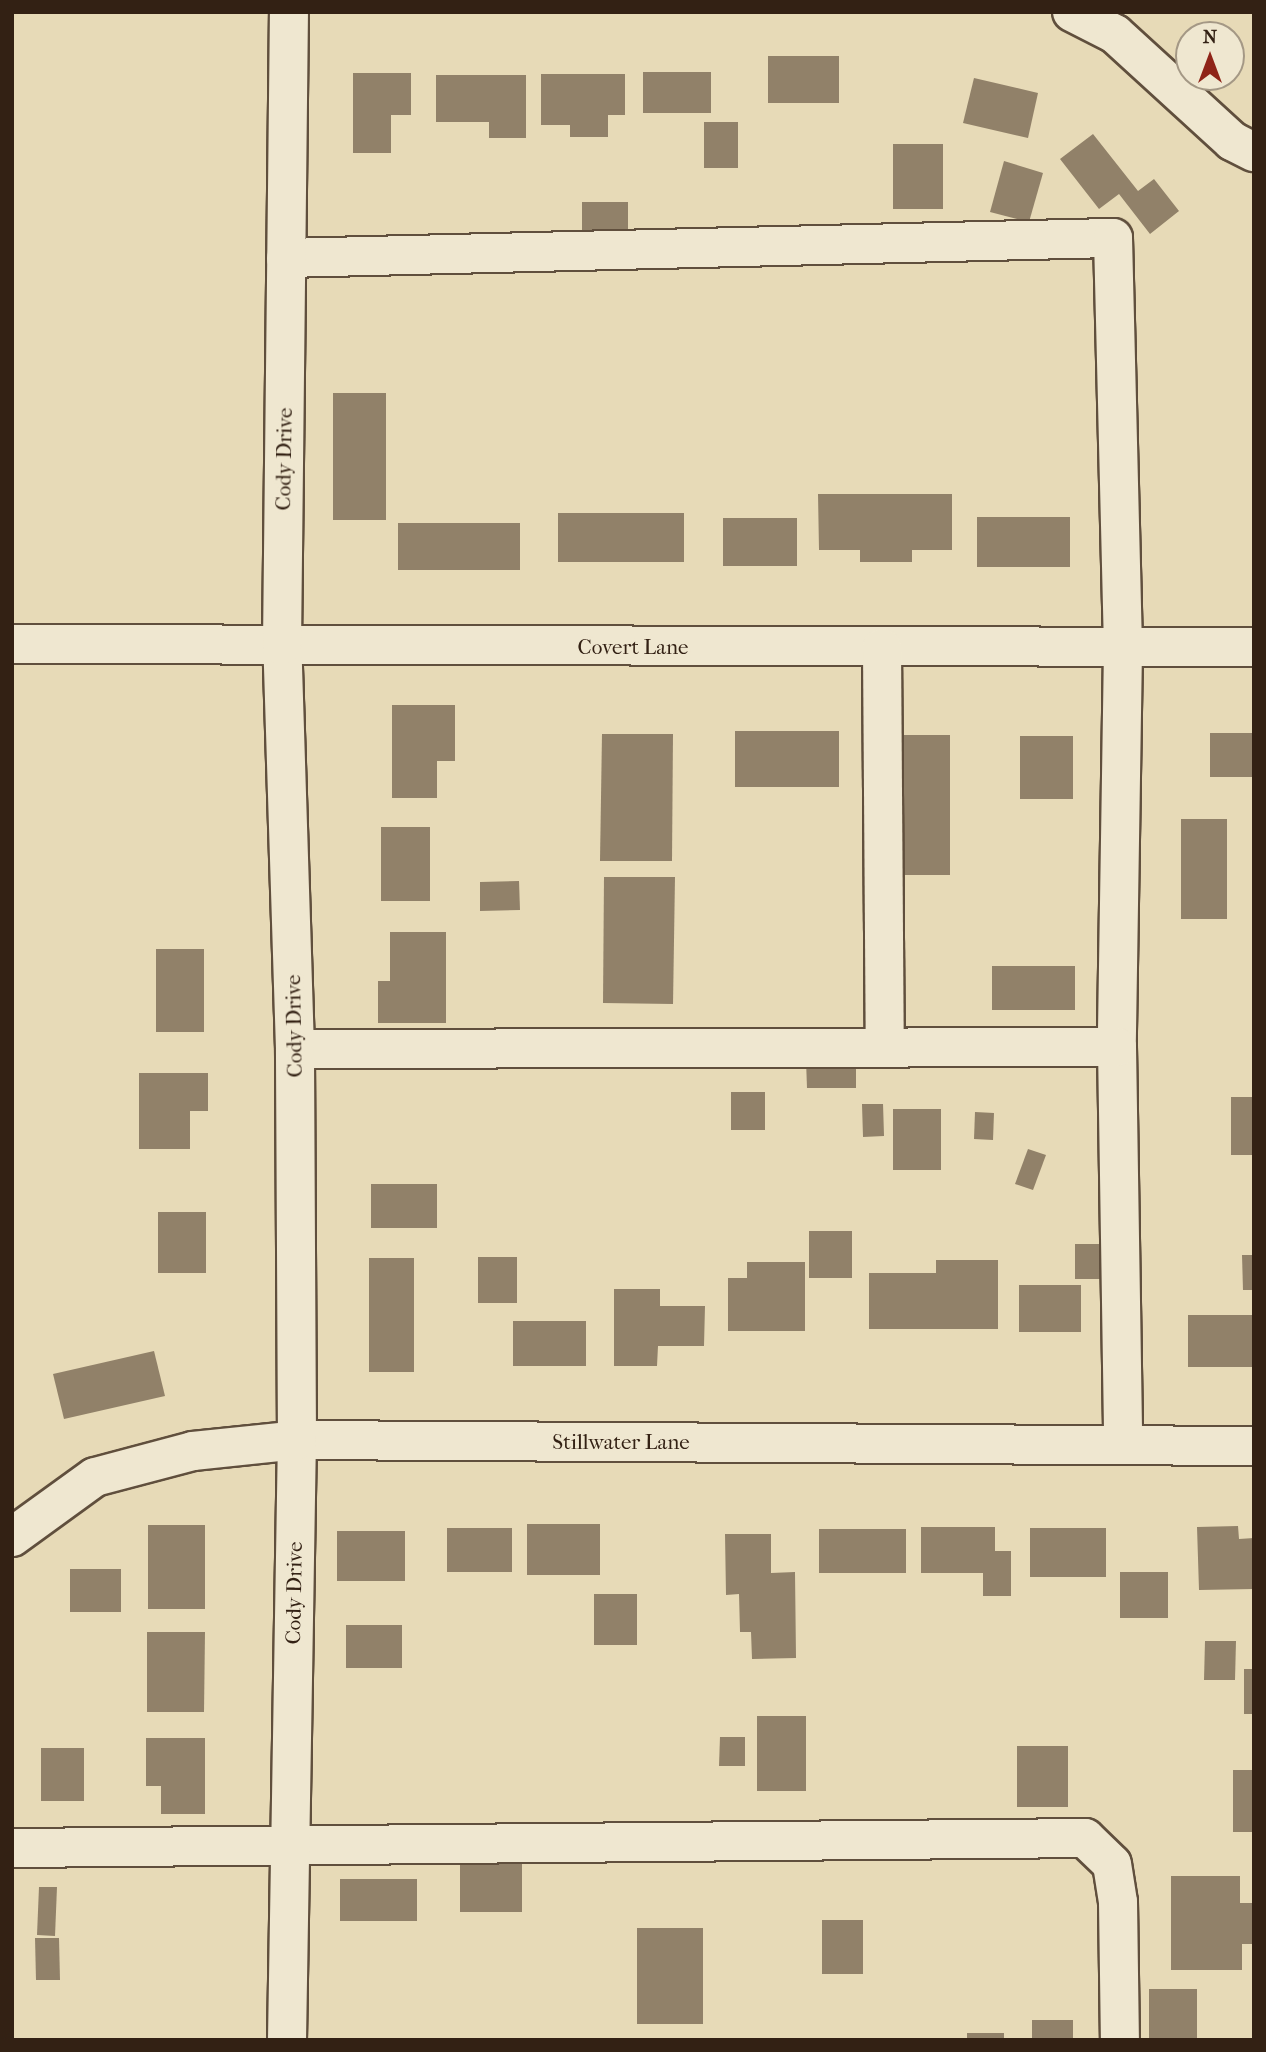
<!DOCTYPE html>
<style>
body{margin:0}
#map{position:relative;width:1266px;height:2052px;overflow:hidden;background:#e7dab7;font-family:"IM FELL French Canon",serif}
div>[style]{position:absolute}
.building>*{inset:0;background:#918169}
.roads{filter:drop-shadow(2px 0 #604f3d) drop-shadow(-2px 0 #604f3d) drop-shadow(0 2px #604f3d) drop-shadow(0 -2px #604f3d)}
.minor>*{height:38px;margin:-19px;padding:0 19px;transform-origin:19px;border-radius:19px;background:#efe7d0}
span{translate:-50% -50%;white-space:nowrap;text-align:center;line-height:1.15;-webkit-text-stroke:6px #efe7d0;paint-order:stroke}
.street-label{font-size:21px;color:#332114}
.frame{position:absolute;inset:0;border:14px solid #332114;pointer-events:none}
.north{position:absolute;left:1175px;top:21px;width:70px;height:70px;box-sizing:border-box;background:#efe7d0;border:2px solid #a49885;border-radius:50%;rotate:0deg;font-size:19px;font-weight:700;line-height:28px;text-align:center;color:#332114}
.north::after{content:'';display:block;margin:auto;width:24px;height:32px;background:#8f2418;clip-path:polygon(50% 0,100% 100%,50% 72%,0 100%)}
</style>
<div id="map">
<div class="building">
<div style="clip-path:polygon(768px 56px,839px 56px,839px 103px,768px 103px)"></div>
<div style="clip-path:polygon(643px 72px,711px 72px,711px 113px,643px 113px)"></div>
<div style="clip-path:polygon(353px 73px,411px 73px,411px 115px,391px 115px,391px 153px,353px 153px)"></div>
<div style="clip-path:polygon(541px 74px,625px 74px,625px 115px,608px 115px,608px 137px,570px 137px,570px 125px,541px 125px)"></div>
<div style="clip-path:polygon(436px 75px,526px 75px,526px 138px,489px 138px,489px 122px,436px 122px)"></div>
<div style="clip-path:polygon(974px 78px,1038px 93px,1028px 138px,963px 123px)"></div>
<div style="clip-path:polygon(704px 122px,738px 122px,738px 168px,704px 168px)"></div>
<div style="clip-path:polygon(1093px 134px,1138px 191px,1154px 179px,1179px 211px,1150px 234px,1119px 194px,1099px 209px,1060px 159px)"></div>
<div style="clip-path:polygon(893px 144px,943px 144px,943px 209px,893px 209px)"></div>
<div style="clip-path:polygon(1004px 161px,1043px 173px,1029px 222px,990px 212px)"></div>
<div style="clip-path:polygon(582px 202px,628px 202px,628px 237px,582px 237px)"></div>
<div style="clip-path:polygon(333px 393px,386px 393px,386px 520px,333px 520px)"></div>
<div style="clip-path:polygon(818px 494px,952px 494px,952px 550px,912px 550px,912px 562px,860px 562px,860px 550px,819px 550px)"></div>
<div style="clip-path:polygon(558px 513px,684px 513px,684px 562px,558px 562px)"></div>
<div style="clip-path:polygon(977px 517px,1070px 517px,1070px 567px,977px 567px)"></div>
<div style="clip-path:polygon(723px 518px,797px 518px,797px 566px,723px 566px)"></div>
<div style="clip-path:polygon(398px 523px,520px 523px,520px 570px,398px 570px)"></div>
<div style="clip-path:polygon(392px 705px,455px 705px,455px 761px,437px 761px,437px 798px,392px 798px)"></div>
<div style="clip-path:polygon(735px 731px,839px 731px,839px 787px,735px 787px)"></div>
<div style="clip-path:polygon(1210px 733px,1254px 733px,1254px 777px,1210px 777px)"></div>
<div style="clip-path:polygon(602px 734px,673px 734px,672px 861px,600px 861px)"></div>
<div style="clip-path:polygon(897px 735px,950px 735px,950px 875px,897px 875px)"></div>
<div style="clip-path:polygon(1020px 736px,1073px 736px,1073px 799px,1020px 799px)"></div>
<div style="clip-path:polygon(1181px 819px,1227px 819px,1227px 919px,1181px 919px)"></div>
<div style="clip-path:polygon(381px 827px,430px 827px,430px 901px,381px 901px)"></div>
<div style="clip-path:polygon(604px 877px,675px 877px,673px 1004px,603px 1003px)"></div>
<div style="clip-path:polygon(519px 881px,520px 910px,480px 911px,480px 882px)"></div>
<div style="clip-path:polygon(390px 932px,446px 932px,446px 1023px,378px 1023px,378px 981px,390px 981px)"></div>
<div style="clip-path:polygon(156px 949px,204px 949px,204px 1032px,156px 1032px)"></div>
<div style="clip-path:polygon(992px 966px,1075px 966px,1075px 1010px,992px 1010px)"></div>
<div style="clip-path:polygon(856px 1059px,856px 1088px,807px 1088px,806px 1060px)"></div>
<div style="clip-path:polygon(139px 1073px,208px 1073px,208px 1111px,190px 1111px,190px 1149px,139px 1149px)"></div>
<div style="clip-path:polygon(731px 1092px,765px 1092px,765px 1130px,731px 1130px)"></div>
<div style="clip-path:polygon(1231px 1097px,1254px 1097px,1254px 1155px,1231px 1155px)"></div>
<div style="clip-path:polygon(862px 1104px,883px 1104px,884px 1136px,863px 1137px)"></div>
<div style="clip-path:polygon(893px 1109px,941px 1109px,941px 1170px,893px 1170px)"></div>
<div style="clip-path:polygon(975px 1112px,994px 1113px,993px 1140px,974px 1139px)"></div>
<div style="clip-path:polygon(1028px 1149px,1046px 1155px,1033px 1190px,1015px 1184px)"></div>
<div style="clip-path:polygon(371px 1184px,437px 1184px,437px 1228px,371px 1228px)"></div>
<div style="clip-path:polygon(158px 1212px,206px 1212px,206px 1273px,158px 1273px)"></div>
<div style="clip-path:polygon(809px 1231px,852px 1231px,852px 1278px,809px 1278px)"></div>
<div style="clip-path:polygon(1075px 1244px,1101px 1244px,1101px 1279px,1075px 1279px)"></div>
<div style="clip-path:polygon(1242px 1255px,1254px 1255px,1254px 1290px,1243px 1290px)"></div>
<div style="clip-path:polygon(478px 1257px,517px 1257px,517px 1303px,478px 1303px)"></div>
<div style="clip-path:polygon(369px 1258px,414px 1258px,414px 1372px,369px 1372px)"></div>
<div style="clip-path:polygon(936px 1260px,998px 1260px,998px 1329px,869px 1329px,869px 1273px,936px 1273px)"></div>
<div style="clip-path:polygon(747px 1262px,805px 1262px,805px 1331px,728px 1331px,728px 1278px,747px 1278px)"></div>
<div style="clip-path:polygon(1019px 1285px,1081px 1285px,1081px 1332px,1019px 1332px)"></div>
<div style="clip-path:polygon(614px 1289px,660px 1289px,660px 1306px,705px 1306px,704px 1346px,658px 1346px,657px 1366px,614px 1366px)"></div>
<div style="clip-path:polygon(1188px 1315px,1254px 1315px,1254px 1367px,1188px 1367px)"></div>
<div style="clip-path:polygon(513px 1321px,586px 1321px,586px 1366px,513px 1366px)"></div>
<div style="clip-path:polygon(154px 1351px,165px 1396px,64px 1419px,53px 1374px)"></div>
<div style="clip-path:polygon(527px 1524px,600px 1524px,600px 1575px,527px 1575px)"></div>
<div style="clip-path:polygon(148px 1525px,205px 1525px,205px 1609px,148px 1609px)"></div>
<div style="clip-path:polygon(1238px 1526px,1239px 1539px,1254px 1538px,1254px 1589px,1199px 1590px,1197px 1527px)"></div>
<div style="clip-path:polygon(921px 1527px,995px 1527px,995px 1551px,1011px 1551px,1011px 1596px,983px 1596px,983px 1573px,921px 1573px)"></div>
<div style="clip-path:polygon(447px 1528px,512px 1528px,512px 1572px,447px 1572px)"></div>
<div style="clip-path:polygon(1030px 1528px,1106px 1528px,1106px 1577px,1030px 1577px)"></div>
<div style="clip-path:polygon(819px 1529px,906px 1529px,906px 1573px,819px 1573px)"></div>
<div style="clip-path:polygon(337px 1531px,405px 1531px,405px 1581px,337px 1581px)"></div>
<div style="clip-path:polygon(725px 1534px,771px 1534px,771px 1573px,795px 1572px,796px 1658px,752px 1659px,751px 1632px,740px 1632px,739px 1594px,726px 1595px)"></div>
<div style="clip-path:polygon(70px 1569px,121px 1569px,121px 1612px,70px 1612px)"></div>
<div style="clip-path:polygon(1120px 1572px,1168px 1572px,1168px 1618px,1120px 1618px)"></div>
<div style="clip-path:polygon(594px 1594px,637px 1594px,637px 1645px,594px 1645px)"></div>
<div style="clip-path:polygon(346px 1625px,402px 1625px,402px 1668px,346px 1668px)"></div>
<div style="clip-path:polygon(147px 1632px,205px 1632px,204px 1712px,147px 1712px)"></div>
<div style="clip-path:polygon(1205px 1641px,1236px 1641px,1235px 1680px,1204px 1680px)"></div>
<div style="clip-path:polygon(1244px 1669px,1254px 1669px,1254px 1714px,1244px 1714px)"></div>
<div style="clip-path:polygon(757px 1716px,806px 1716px,806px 1791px,757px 1791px)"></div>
<div style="clip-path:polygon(720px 1737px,745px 1737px,745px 1766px,719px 1766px)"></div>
<div style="clip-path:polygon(146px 1738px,205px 1738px,205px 1814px,161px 1814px,161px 1786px,146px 1786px)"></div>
<div style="clip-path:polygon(1017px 1746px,1068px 1746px,1068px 1807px,1017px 1807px)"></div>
<div style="clip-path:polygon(41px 1748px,84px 1748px,84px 1801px,41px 1801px)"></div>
<div style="clip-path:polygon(1233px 1770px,1254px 1770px,1254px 1832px,1233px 1832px)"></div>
<div style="clip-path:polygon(460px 1864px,522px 1864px,522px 1912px,460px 1912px)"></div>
<div style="clip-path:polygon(1171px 1876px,1240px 1876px,1240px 1903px,1254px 1903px,1254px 1944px,1242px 1944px,1242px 1970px,1171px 1970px)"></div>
<div style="clip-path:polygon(340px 1879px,417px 1879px,417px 1921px,340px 1921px)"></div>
<div style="clip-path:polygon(39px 1887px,57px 1887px,55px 1936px,37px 1935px)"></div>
<div style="clip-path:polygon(822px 1920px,863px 1920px,863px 1974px,822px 1974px)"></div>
<div style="clip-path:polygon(637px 1928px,703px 1928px,703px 2024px,637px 2024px)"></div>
<div style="clip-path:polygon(35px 1938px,59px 1938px,60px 1980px,36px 1980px)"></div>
<div style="clip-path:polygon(1149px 1989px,1197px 1989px,1197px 2040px,1149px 2040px)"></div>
<div style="clip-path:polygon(1032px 2020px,1073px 2020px,1073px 2040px,1032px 2040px)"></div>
<div style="clip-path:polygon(967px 2033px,1004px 2033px,1004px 2040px,967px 2040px)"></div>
</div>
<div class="roads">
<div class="minor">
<div style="left:1072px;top:12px;width:48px;rotate:27.1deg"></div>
<div style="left:1115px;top:34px;width:159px;rotate:42.4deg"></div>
<div style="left:1232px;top:141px;width:25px;rotate:27deg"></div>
<div style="left:286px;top:258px;width:827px;rotate:-1.39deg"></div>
<div style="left:1113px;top:238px;width:411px;rotate:88.6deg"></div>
<div style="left:1123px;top:649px;width:398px;rotate:90.9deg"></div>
<div style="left:1117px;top:1047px;width:398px;rotate:89.1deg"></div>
<div style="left:12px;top:644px;width:1242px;rotate:0.14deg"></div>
<div style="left:882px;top:648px;width:399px;rotate:89.6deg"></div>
<div style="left:295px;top:1049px;width:822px;rotate:-0.14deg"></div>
<div style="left:12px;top:1537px;width:102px;rotate:-35.9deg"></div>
<div style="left:95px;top:1477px;width:101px;rotate:-14.9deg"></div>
<div style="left:193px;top:1451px;width:105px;rotate:-6deg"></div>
<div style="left:297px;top:1440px;width:957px;rotate:0.36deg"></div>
<div style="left:12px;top:1848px;width:1073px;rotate:-0.53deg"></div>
<div style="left:1085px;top:1838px;width:37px;rotate:44deg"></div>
<div style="left:1112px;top:1864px;width:38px;rotate:81deg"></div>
<div style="left:1118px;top:1902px;width:138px;rotate:89.2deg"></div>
<div style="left:287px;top:2040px;width:600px;rotate:-89.05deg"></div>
<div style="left:297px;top:1440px;width:391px;rotate:-90.3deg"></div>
<div style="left:295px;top:1049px;width:404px;rotate:-91.8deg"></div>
<div style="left:282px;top:645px;width:633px;rotate:-89.37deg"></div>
</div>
</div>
<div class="street-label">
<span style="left:284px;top:459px;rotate:-89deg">Cody Drive</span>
<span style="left:633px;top:647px">Covert Lane</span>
<span style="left:294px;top:1026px;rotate:-91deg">Cody Drive</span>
<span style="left:621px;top:1442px">Stillwater Lane</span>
<span style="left:294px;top:1593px;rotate:-89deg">Cody Drive</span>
</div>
<div class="frame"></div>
<div class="north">N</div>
</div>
